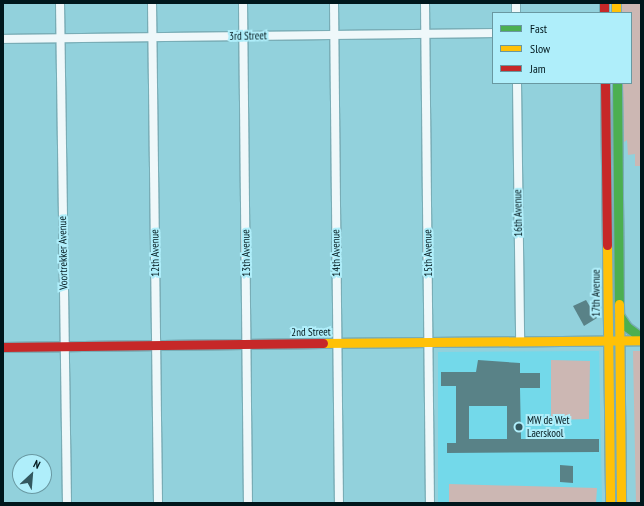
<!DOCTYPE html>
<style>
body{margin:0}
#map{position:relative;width:644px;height:506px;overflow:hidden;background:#92d1dc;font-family:"PT Sans Narrow",sans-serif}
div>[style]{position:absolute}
.built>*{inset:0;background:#73d9ea}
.green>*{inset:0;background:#ccb7b3}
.building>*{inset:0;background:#598287}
.roads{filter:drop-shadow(1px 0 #79adb6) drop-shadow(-1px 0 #79adb6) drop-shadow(0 1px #79adb6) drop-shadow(0 -1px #79adb6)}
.street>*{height:8px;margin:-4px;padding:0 4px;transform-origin:4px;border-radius:4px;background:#eff8fa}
.fast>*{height:9px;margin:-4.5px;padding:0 4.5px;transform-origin:4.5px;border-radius:4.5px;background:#4caf50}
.slow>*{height:9px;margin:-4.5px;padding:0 4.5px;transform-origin:4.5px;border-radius:4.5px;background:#ffc107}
.jam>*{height:9px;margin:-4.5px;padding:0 4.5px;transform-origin:4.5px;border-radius:4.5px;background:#c62828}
.dots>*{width:11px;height:11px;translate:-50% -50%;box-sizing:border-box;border:2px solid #afeefa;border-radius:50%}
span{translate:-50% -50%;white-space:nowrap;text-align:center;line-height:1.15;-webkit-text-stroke:4px #afeefa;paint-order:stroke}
.street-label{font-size:11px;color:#00171c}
.poi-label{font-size:11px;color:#00171c}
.left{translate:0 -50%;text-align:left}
.frame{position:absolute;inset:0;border:4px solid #00171c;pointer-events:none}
.legend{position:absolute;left:492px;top:12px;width:140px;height:72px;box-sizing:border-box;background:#afeefa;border:1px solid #6998a1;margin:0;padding:5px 7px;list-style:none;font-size:12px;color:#00171c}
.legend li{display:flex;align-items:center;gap:8px;height:20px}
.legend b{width:20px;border:1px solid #6998a1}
.north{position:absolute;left:12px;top:454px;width:40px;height:40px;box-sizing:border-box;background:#afeefa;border:1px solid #6998a1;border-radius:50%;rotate:26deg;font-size:11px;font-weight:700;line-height:16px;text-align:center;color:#00171c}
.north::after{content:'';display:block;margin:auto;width:14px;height:18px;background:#33585f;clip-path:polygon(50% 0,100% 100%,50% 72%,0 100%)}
</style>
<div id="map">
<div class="built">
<div style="clip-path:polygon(599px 351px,602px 503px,438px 503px,438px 352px)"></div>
</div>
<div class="green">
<div style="clip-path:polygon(621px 3px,641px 3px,641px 166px,635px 166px,635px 154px,628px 155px,627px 140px,621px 144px,621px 83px,631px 83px,631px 13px,621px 13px)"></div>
<div style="clip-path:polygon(633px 351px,641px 351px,641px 503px,636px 503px)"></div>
<div style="clip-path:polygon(551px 360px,590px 361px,589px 419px,551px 420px)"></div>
<div style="clip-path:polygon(449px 484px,597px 488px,596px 503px,449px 503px)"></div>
</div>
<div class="building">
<div style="clip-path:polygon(586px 300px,597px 318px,584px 326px,573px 306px)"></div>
<div style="clip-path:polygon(evenodd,478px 360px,520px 363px,520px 373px,540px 373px,540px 388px,520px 388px,521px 439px,599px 439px,599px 452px,447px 453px,447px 443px,456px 443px,456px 386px,441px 386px,441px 372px,476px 372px,478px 360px,469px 406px,507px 406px,507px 439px,469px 439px,469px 406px)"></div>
<div style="clip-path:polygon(560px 465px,573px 466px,573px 483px,560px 482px)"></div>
</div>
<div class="roads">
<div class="street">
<div style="left:60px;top:3px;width:500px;rotate:89.2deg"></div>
<div style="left:152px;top:3px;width:500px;rotate:89.31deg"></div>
<div style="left:243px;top:3px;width:500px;rotate:89.43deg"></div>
<div style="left:334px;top:3px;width:500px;rotate:89.43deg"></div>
<div style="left:425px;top:3px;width:500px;rotate:89.43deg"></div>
<div style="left:516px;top:3px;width:10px;rotate:90deg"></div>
<div style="left:3px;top:39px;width:490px;rotate:-0.7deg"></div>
<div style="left:517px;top:83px;width:259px;rotate:89.3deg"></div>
</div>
<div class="fast">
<div style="left:617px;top:83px;width:221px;rotate:89.5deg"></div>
<div style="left:619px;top:315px;width:14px;rotate:56deg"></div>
<div style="left:627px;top:327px;width:17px;rotate:36deg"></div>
</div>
<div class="slow">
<div style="left:616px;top:3px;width:10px;rotate:90deg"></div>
<div style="left:607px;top:245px;width:258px;rotate:89.3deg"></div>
<div style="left:619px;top:304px;width:199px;rotate:89.4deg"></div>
<div style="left:323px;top:343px;width:318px;rotate:-0.5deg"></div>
</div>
<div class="jam">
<div style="left:604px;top:3px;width:10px;rotate:90deg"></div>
<div style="left:605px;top:83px;width:162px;rotate:89.3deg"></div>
<div style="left:3px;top:347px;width:320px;rotate:-0.7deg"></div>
</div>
</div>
<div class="dots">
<div style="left:519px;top:427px;background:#33585f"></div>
</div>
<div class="street-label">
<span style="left:248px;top:36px;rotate:-1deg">3rd Street</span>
<span style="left:518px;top:213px;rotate:-91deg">16th Avenue</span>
<span style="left:63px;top:253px;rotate:-91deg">Voortrekker Avenue</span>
<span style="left:155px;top:253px;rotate:-91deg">12th Avenue</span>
<span style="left:246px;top:253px;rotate:-91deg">13th Avenue</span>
<span style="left:336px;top:253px;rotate:-91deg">14th Avenue</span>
<span style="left:428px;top:253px;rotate:-91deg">15th Avenue</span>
<span style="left:596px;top:293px;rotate:-90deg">17th Avenue</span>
<span style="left:311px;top:332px;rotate:-1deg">2nd Street</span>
</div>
<div class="poi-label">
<span class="left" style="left:527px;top:427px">MW de Wet<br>Laerskool</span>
</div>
<div class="frame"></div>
<ul class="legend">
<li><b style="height:5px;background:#4caf50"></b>Fast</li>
<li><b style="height:5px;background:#ffc107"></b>Slow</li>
<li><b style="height:5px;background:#c62828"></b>Jam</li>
</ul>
<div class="north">N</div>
</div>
